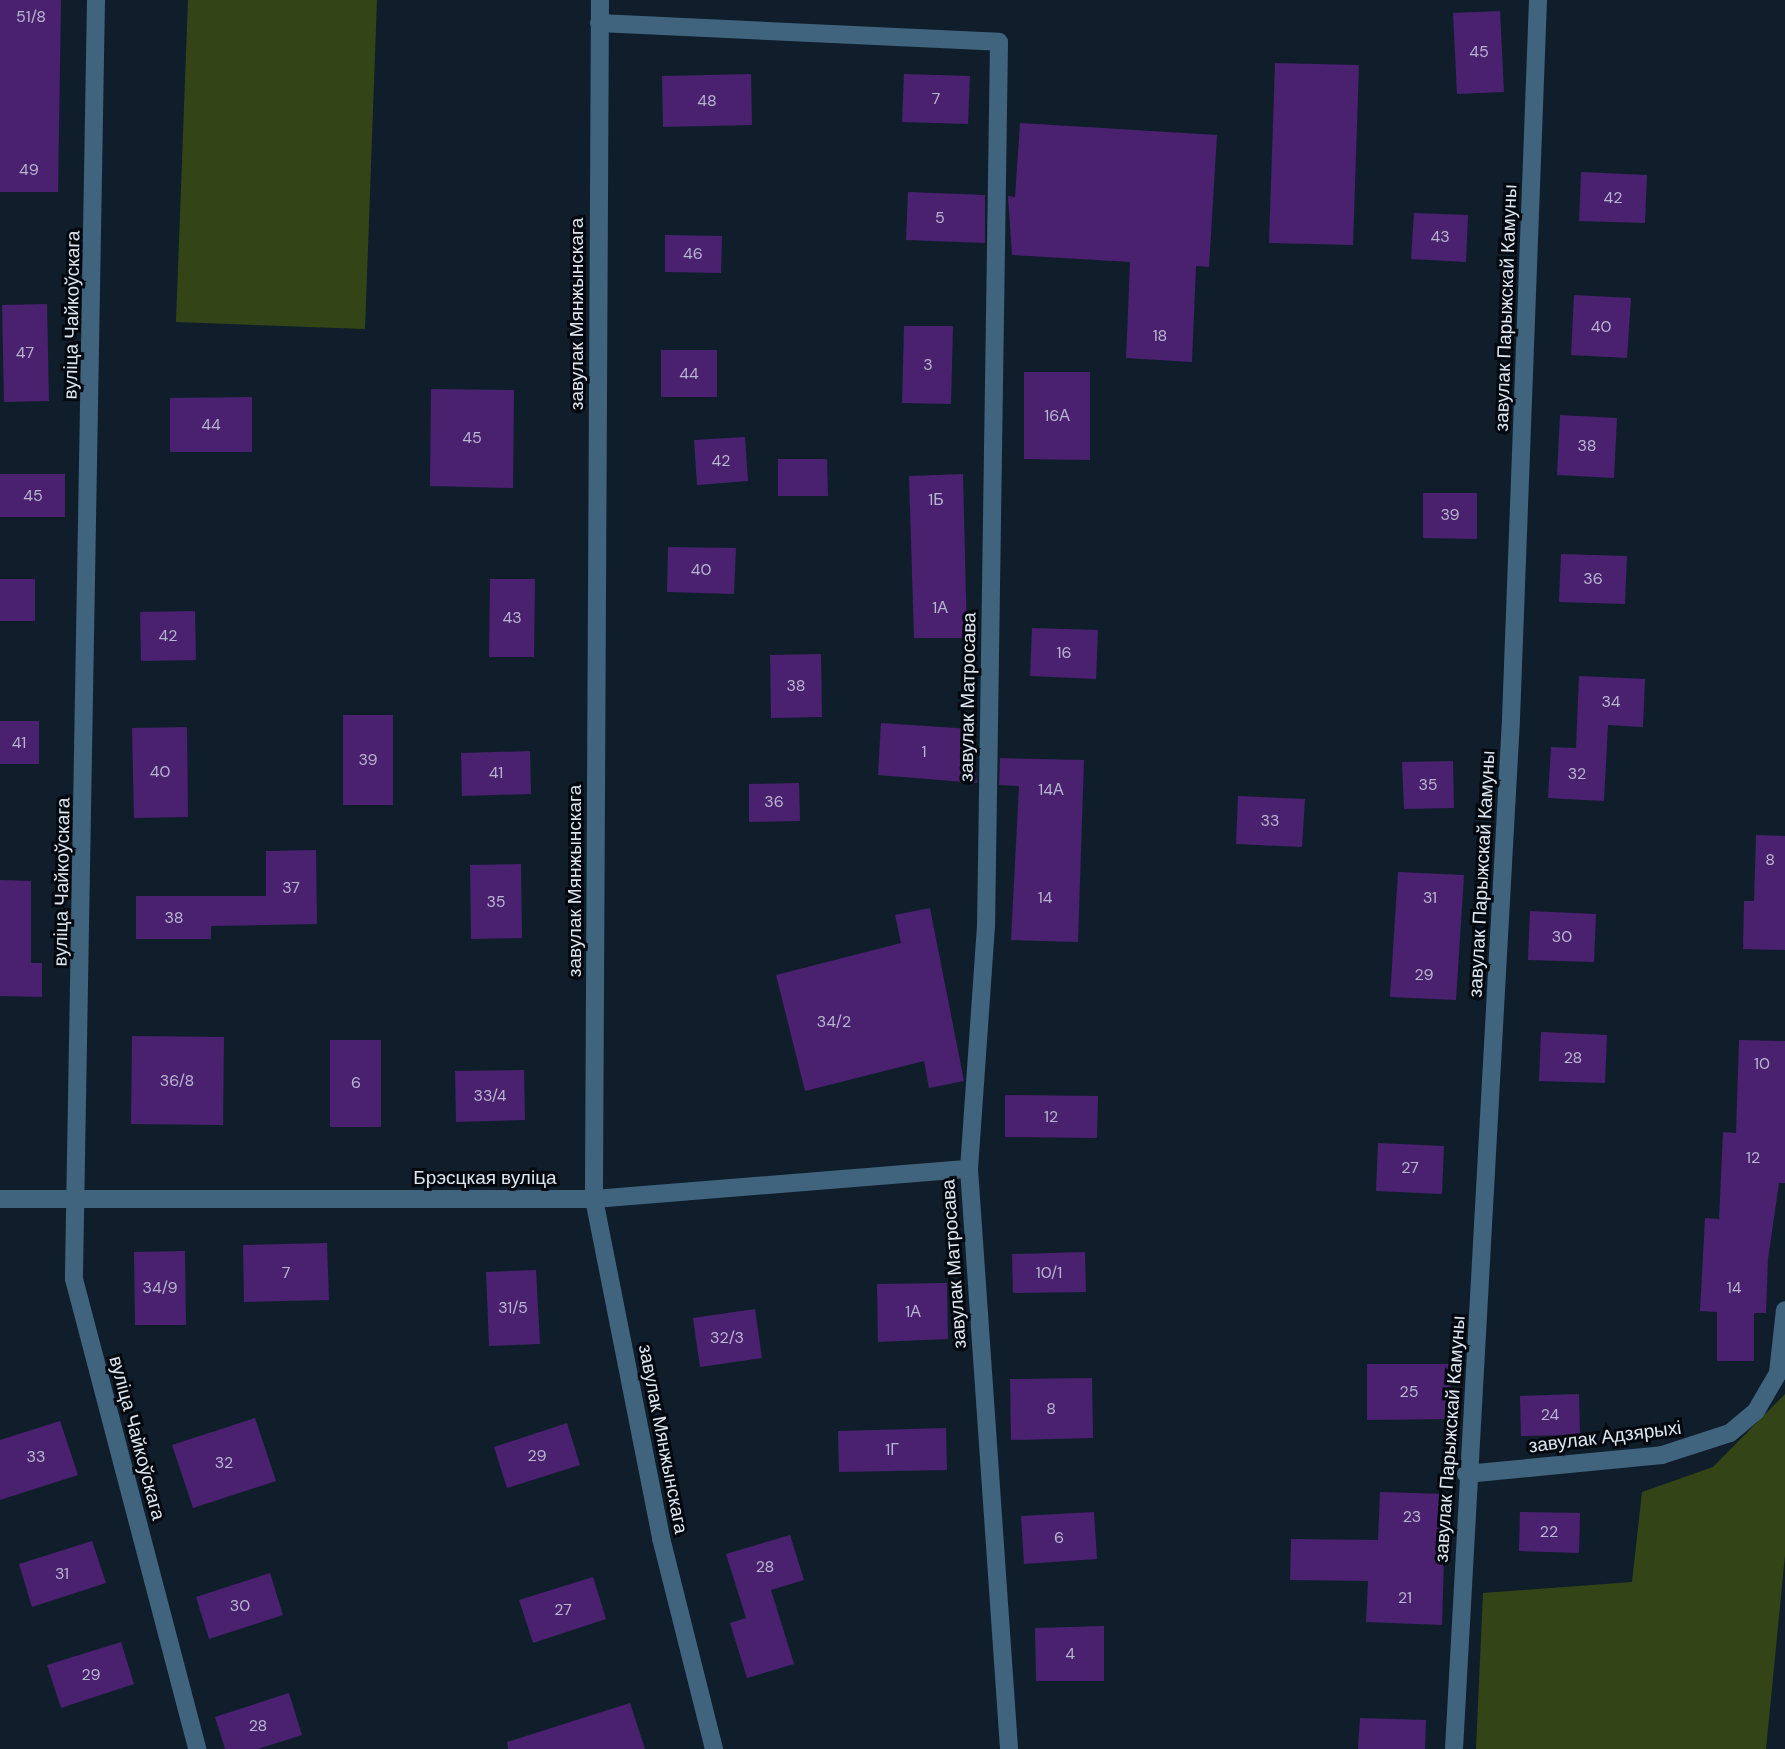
<!DOCTYPE html>
<meta charset="utf-8">
<style>
body{margin:0}
#map{position:relative;width:1785px;height:1749px;overflow:hidden;background:#101e2c;font-family:"DM Sans",sans-serif}
div>[style]{position:absolute}
.green>*{inset:0;background:#334516}
.building>*{inset:0;background:#49216e}
.minor>*{height:18px;margin:-9px;padding:0 9px;transform-origin:9px;border-radius:9px;background:#40647d}
span{translate:-50% -50%;white-space:nowrap;text-align:center;line-height:1.15;-webkit-text-stroke:6px #03080e;paint-order:stroke}
.number-label{font-size:16px;color:#b8b5d0}
.number-label span{-webkit-text-stroke-width:0}
.street-label{font-size:19px;color:#dde6f0}
</style>
<div id="map">
<div class="green">
<div style="clip-path:polygon(188px 0,377px 0,365px 329px,176px 322px)"></div>
<div style="clip-path:polygon(1785px 1394px,1785px 1555px,1766px 1749px,1476px 1749px,1483px 1593px,1632px 1582px,1642px 1492px,1713px 1467px)"></div>
</div>
<div class="building">
<div style="clip-path:polygon(0 0,61px 0,58px 192px,0 192px)"></div>
<div style="clip-path:polygon(1500px 11px,1504px 92px,1457px 94px,1453px 13px)"></div>
<div style="clip-path:polygon(1275px 63px,1359px 65px,1353px 245px,1269px 243px)"></div>
<div style="clip-path:polygon(751px 74px,752px 125px,663px 127px,662px 76px)"></div>
<div style="clip-path:polygon(904px 74px,970px 76px,968px 124px,902px 122px)"></div>
<div style="clip-path:polygon(1020px 123px,1217px 135px,1209px 267px,1196px 266px,1192px 362px,1126px 358px,1130px 262px,1012px 255px,1008px 196px,1015px 197px)"></div>
<div style="clip-path:polygon(1581px 172px,1647px 175px,1645px 223px,1579px 221px)"></div>
<div style="clip-path:polygon(908px 192px,985px 195px,985px 243px,906px 240px)"></div>
<div style="clip-path:polygon(1414px 213px,1468px 215px,1466px 262px,1411px 259px)"></div>
<div style="clip-path:polygon(665px 235px,722px 236px,721px 273px,665px 272px)"></div>
<div style="clip-path:polygon(1574px 295px,1631px 298px,1627px 358px,1571px 355px)"></div>
<div style="clip-path:polygon(47px 304px,49px 401px,4px 402px,2px 305px)"></div>
<div style="clip-path:polygon(904px 326px,953px 326px,951px 404px,902px 403px)"></div>
<div style="clip-path:polygon(661px 350px,717px 350px,717px 397px,661px 397px)"></div>
<div style="clip-path:polygon(1024px 372px,1090px 372px,1090px 460px,1024px 459px)"></div>
<div style="clip-path:polygon(431px 389px,514px 390px,513px 488px,430px 486px)"></div>
<div style="clip-path:polygon(252px 397px,252px 452px,170px 452px,170px 398px)"></div>
<div style="clip-path:polygon(1560px 415px,1617px 418px,1614px 478px,1557px 475px)"></div>
<div style="clip-path:polygon(745px 437px,748px 481px,697px 485px,694px 440px)"></div>
<div style="clip-path:polygon(778px 459px,827px 459px,828px 496px,778px 496px)"></div>
<div style="clip-path:polygon(0 474px,65px 474px,65px 517px,0 517px)"></div>
<div style="clip-path:polygon(963px 474px,967px 638px,914px 638px,909px 476px)"></div>
<div style="clip-path:polygon(1423px 493px,1477px 493px,1477px 539px,1423px 538px)"></div>
<div style="clip-path:polygon(668px 547px,736px 548px,734px 594px,667px 592px)"></div>
<div style="clip-path:polygon(1561px 554px,1627px 556px,1625px 604px,1559px 602px)"></div>
<div style="clip-path:polygon(0 579px,35px 579px,35px 621px,0 621px)"></div>
<div style="clip-path:polygon(490px 579px,535px 579px,534px 657px,489px 657px)"></div>
<div style="clip-path:polygon(195px 611px,196px 660px,141px 661px,140px 612px)"></div>
<div style="clip-path:polygon(1032px 628px,1098px 630px,1096px 679px,1030px 676px)"></div>
<div style="clip-path:polygon(821px 654px,822px 717px,771px 718px,770px 655px)"></div>
<div style="clip-path:polygon(1579px 676px,1645px 679px,1643px 727px,1608px 725px,1604px 801px,1548px 798px,1551px 747px,1576px 748px)"></div>
<div style="clip-path:polygon(343px 715px,393px 715px,393px 805px,343px 805px)"></div>
<div style="clip-path:polygon(0 721px,39px 721px,39px 764px,0 764px)"></div>
<div style="clip-path:polygon(881px 723px,971px 729px,977px 783px,878px 775px)"></div>
<div style="clip-path:polygon(187px 727px,188px 817px,134px 818px,132px 728px)"></div>
<div style="clip-path:polygon(530px 751px,531px 794px,462px 796px,461px 753px)"></div>
<div style="clip-path:polygon(1000px 758px,1084px 760px,1078px 942px,1011px 940px,1019px 786px,999px 785px)"></div>
<div style="clip-path:polygon(1453px 761px,1454px 808px,1404px 809px,1402px 762px)"></div>
<div style="clip-path:polygon(799px 783px,800px 821px,749px 822px,749px 784px)"></div>
<div style="clip-path:polygon(1238px 796px,1305px 799px,1302px 847px,1236px 844px)"></div>
<div style="clip-path:polygon(1756px 835px,1785px 836px,1785px 950px,1743px 949px,1744px 901px,1754px 901px)"></div>
<div style="clip-path:polygon(316px 850px,317px 924px,211px 926px,211px 939px,136px 939px,136px 896px,266px 896px,266px 851px)"></div>
<div style="clip-path:polygon(521px 864px,522px 938px,471px 939px,470px 865px)"></div>
<div style="clip-path:polygon(1398px 872px,1464px 875px,1456px 1000px,1390px 997px)"></div>
<div style="clip-path:polygon(0 880px,31px 881px,31px 963px,42px 963px,42px 997px,0 996px)"></div>
<div style="clip-path:polygon(930px 908px,964px 1081px,929px 1088px,924px 1061px,805px 1091px,776px 975px,901px 943px,895px 915px)"></div>
<div style="clip-path:polygon(1530px 911px,1596px 914px,1594px 962px,1528px 960px)"></div>
<div style="clip-path:polygon(1541px 1032px,1607px 1035px,1605px 1083px,1539px 1081px)"></div>
<div style="clip-path:polygon(132px 1036px,224px 1037px,223px 1125px,131px 1124px)"></div>
<div style="clip-path:polygon(330px 1040px,381px 1040px,381px 1127px,330px 1127px)"></div>
<div style="clip-path:polygon(1739px 1040px,1785px 1041px,1785px 1183px,1779px 1183px,1768px 1259px,1766px 1313px,1754px 1313px,1754px 1361px,1717px 1361px,1717px 1312px,1700px 1311px,1705px 1218px,1719px 1219px,1723px 1132px,1736px 1133px)"></div>
<div style="clip-path:polygon(524px 1070px,525px 1120px,456px 1122px,455px 1071px)"></div>
<div style="clip-path:polygon(1005px 1095px,1098px 1096px,1097px 1138px,1005px 1137px)"></div>
<div style="clip-path:polygon(1378px 1143px,1444px 1146px,1442px 1194px,1376px 1191px)"></div>
<div style="clip-path:polygon(327px 1243px,329px 1300px,244px 1302px,243px 1245px)"></div>
<div style="clip-path:polygon(185px 1251px,186px 1325px,135px 1325px,134px 1252px)"></div>
<div style="clip-path:polygon(1085px 1252px,1086px 1292px,1013px 1293px,1012px 1254px)"></div>
<div style="clip-path:polygon(536px 1270px,540px 1344px,489px 1346px,486px 1272px)"></div>
<div style="clip-path:polygon(947px 1283px,948px 1339px,878px 1342px,877px 1284px)"></div>
<div style="clip-path:polygon(755px 1309px,762px 1358px,700px 1367px,693px 1318px)"></div>
<div style="clip-path:polygon(1367px 1364px,1450px 1364px,1451px 1419px,1367px 1420px)"></div>
<div style="clip-path:polygon(1092px 1378px,1093px 1438px,1011px 1440px,1010px 1379px)"></div>
<div style="clip-path:polygon(1579px 1394px,1580px 1435px,1521px 1436px,1520px 1396px)"></div>
<div style="clip-path:polygon(255px 1418px,276px 1481px,193px 1508px,172px 1445px)"></div>
<div style="clip-path:polygon(60px 1421px,78px 1475px,0 1500px,0 1440px)"></div>
<div style="clip-path:polygon(567px 1423px,580px 1465px,507px 1488px,494px 1447px)"></div>
<div style="clip-path:polygon(946px 1428px,947px 1470px,839px 1472px,838px 1431px)"></div>
<div style="clip-path:polygon(1380px 1492px,1446px 1494px,1442px 1625px,1366px 1622px,1368px 1581px,1290px 1580px,1291px 1539px,1378px 1540px)"></div>
<div style="clip-path:polygon(1094px 1512px,1097px 1559px,1024px 1564px,1021px 1516px)"></div>
<div style="clip-path:polygon(1520px 1512px,1580px 1513px,1579px 1553px,1519px 1551px)"></div>
<div style="clip-path:polygon(790px 1535px,804px 1580px,771px 1590px,794px 1664px,747px 1678px,730px 1623px,746px 1618px,726px 1554px)"></div>
<div style="clip-path:polygon(92px 1541px,106px 1583px,32px 1607px,19px 1564px)"></div>
<div style="clip-path:polygon(270px 1573px,283px 1615px,209px 1639px,196px 1597px)"></div>
<div style="clip-path:polygon(593px 1577px,606px 1619px,533px 1643px,519px 1600px)"></div>
<div style="clip-path:polygon(1104px 1626px,1104px 1681px,1036px 1681px,1035px 1628px)"></div>
<div style="clip-path:polygon(121px 1642px,134px 1684px,61px 1708px,47px 1665px)"></div>
<div style="clip-path:polygon(289px 1693px,302px 1735px,258px 1749px,225px 1749px,215px 1717px)"></div>
<div style="clip-path:polygon(630px 1703px,645px 1749px,508px 1749px,507px 1742px)"></div>
<div style="clip-path:polygon(1360px 1718px,1426px 1720px,1425px 1749px,1358px 1749px)"></div>
</div>
<div class="minor">
<div style="left:96px;top:0;width:1279px;rotate:90.99deg"></div>
<div style="left:74px;top:1279px;width:486px;rotate:75.3deg"></div>
<div style="left:600px;top:0;width:1199px;rotate:90.29deg"></div>
<div style="left:594px;top:1199px;width:346px;rotate:78.8deg"></div>
<div style="left:661px;top:1538px;width:218px;rotate:75.9deg"></div>
<div style="left:599px;top:23px;width:400px;rotate:2.7deg"></div>
<div style="left:999px;top:42px;width:884px;rotate:90.84deg"></div>
<div style="left:986px;top:926px;width:244px;rotate:94deg"></div>
<div style="left:969px;top:1169px;width:581px;rotate:86.05deg"></div>
<div style="left:0;top:1199px;width:594px"></div>
<div style="left:594px;top:1199px;width:376px;rotate:-4.6deg"></div>
<div style="left:1466px;top:1474px;width:197px;rotate:-5.5deg"></div>
<div style="left:1662px;top:1455px;width:71px;rotate:-17.9deg"></div>
<div style="left:1730px;top:1433px;width:34px;rotate:-40deg"></div>
<div style="left:1756px;top:1411px;width:44px;rotate:-59.9deg"></div>
<div style="left:1778px;top:1373px;width:63px;rotate:-83.7deg"></div>
<div style="left:1454px;top:1749px;width:1032px;rotate:-86.83deg"></div>
<div style="left:1511px;top:719px;width:720px;rotate:-87.85deg"></div>
</div>
<div class="number-label">
<span style="left:31px;top:17px">51/8</span>
<span style="left:1479px;top:52px">45</span>
<span style="left:936px;top:99px">7</span>
<span style="left:707px;top:101px">48</span>
<span style="left:29px;top:170px">49</span>
<span style="left:1613px;top:198px">42</span>
<span style="left:940px;top:218px">5</span>
<span style="left:1440px;top:237px">43</span>
<span style="left:693px;top:254px">46</span>
<span style="left:1601px;top:327px">40</span>
<span style="left:1160px;top:336px">18</span>
<span style="left:25px;top:353px">47</span>
<span style="left:928px;top:365px">3</span>
<span style="left:689px;top:374px">44</span>
<span style="left:1057px;top:416px">16А</span>
<span style="left:211px;top:425px">44</span>
<span style="left:472px;top:438px">45</span>
<span style="left:1587px;top:446px">38</span>
<span style="left:721px;top:461px">42</span>
<span style="left:33px;top:496px">45</span>
<span style="left:936px;top:500px">1Б</span>
<span style="left:1450px;top:515px">39</span>
<span style="left:701px;top:570px">40</span>
<span style="left:1593px;top:579px">36</span>
<span style="left:940px;top:608px">1А</span>
<span style="left:512px;top:618px">43</span>
<span style="left:168px;top:636px">42</span>
<span style="left:1064px;top:653px">16</span>
<span style="left:796px;top:686px">38</span>
<span style="left:1611px;top:702px">34</span>
<span style="left:19px;top:743px">41</span>
<span style="left:924px;top:752px">1</span>
<span style="left:368px;top:760px">39</span>
<span style="left:160px;top:772px">40</span>
<span style="left:496px;top:773px">41</span>
<span style="left:1577px;top:774px">32</span>
<span style="left:1428px;top:785px">35</span>
<span style="left:1051px;top:790px">14А</span>
<span style="left:774px;top:802px">36</span>
<span style="left:1270px;top:821px">33</span>
<span style="left:1770px;top:860px">8</span>
<span style="left:291px;top:888px">37</span>
<span style="left:1045px;top:898px">14</span>
<span style="left:1430px;top:898px">31</span>
<span style="left:496px;top:902px">35</span>
<span style="left:174px;top:918px">38</span>
<span style="left:1562px;top:937px">30</span>
<span style="left:1424px;top:975px">29</span>
<span style="left:834px;top:1022px">34/2</span>
<span style="left:1573px;top:1058px">28</span>
<span style="left:1762px;top:1064px">10</span>
<span style="left:177px;top:1081px">36/8</span>
<span style="left:356px;top:1083px">6</span>
<span style="left:490px;top:1096px">33/4</span>
<span style="left:1051px;top:1117px">12</span>
<span style="left:1753px;top:1158px">12</span>
<span style="left:1410px;top:1168px">27</span>
<span style="left:286px;top:1273px">7</span>
<span style="left:1049px;top:1273px">10/1</span>
<span style="left:160px;top:1288px">34/9</span>
<span style="left:1734px;top:1288px">14</span>
<span style="left:513px;top:1308px">31/5</span>
<span style="left:913px;top:1312px">1А</span>
<span style="left:727px;top:1338px">32/3</span>
<span style="left:1409px;top:1392px">25</span>
<span style="left:1051px;top:1409px">8</span>
<span style="left:1550px;top:1415px">24</span>
<span style="left:892px;top:1450px">1Г</span>
<span style="left:537px;top:1456px">29</span>
<span style="left:36px;top:1457px">33</span>
<span style="left:224px;top:1463px">32</span>
<span style="left:1412px;top:1517px">23</span>
<span style="left:1549px;top:1532px">22</span>
<span style="left:1059px;top:1538px">6</span>
<span style="left:765px;top:1567px">28</span>
<span style="left:62px;top:1574px">31</span>
<span style="left:1405px;top:1598px">21</span>
<span style="left:240px;top:1606px">30</span>
<span style="left:563px;top:1610px">27</span>
<span style="left:1070px;top:1654px">4</span>
<span style="left:91px;top:1675px">29</span>
<span style="left:258px;top:1726px">28</span>
</div>
<div class="street-label">
<span style="left:1506px;top:308px;rotate:-88deg">завулак Парыжскай Камуны</span>
<span style="left:577px;top:314px;rotate:-90deg">завулак Мянжынскага</span>
<span style="left:72px;top:315px;rotate:-89deg">вуліца Чайкоўскага</span>
<span style="left:968px;top:697px;rotate:-89deg">завулак Матросава</span>
<span style="left:1482px;top:874px;rotate:-87deg">завулак Парыжскай Камуны</span>
<span style="left:575px;top:881px;rotate:-90deg">завулак Мянжынскага</span>
<span style="left:62px;top:882px;rotate:-89deg">вуліца Чайкоўскага</span>
<span style="left:485px;top:1178px">Брэсцкая вуліца</span>
<span style="left:954px;top:1264px;rotate:-94deg">завулак Матросава</span>
<span style="left:1605px;top:1437px;rotate:-7deg">завулак Адзярыхі</span>
<span style="left:137px;top:1438px;rotate:75deg">вуліца Чайкоўскага</span>
<span style="left:663px;top:1439px;rotate:79deg">завулак Мянжынскага</span>
<span style="left:1450px;top:1439px;rotate:-86deg">завулак Парыжскай Камуны</span>
</div>
</div>
